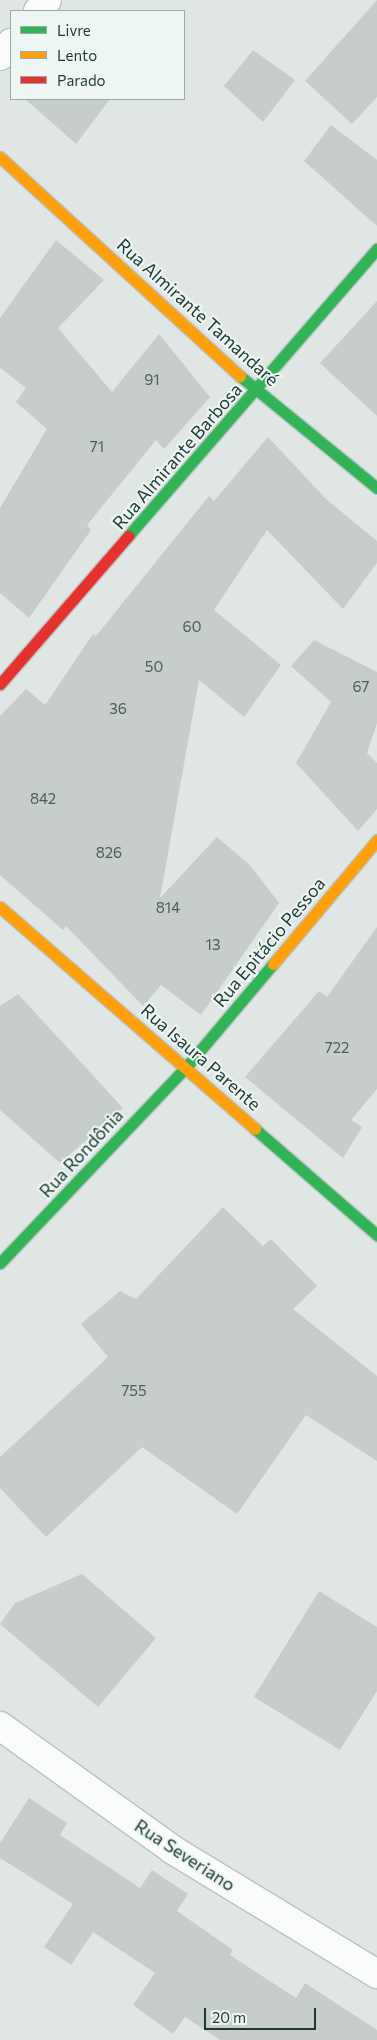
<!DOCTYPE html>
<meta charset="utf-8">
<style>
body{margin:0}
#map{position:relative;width:377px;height:2040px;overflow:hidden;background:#e0e6e4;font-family:Commissioner,sans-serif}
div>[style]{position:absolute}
.building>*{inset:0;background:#c7cdcb}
.roads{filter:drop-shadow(1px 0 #b9c3c0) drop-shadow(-1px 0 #b9c3c0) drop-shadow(0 1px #b9c3c0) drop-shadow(0 -1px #b9c3c0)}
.street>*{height:28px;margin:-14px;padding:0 14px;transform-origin:14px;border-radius:14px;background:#fafbfb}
.fast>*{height:11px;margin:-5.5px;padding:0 5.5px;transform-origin:5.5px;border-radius:5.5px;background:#30b455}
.slow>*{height:11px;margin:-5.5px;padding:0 5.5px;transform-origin:5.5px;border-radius:5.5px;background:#ff9f0a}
.jam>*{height:11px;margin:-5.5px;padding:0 5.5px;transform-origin:5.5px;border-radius:5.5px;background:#e5322d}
span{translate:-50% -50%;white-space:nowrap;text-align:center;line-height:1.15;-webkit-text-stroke:4px #edf6f2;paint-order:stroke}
.number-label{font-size:15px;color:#495f5a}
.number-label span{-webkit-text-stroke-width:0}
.street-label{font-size:18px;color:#1e3934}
.legend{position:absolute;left:10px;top:10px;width:175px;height:90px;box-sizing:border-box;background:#edf6f2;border:1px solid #9aaaa6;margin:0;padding:6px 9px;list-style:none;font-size:15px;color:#1e3934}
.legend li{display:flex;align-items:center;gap:10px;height:25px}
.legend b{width:25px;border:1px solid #9aaaa6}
.scale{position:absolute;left:204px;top:2008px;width:112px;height:22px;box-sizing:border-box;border:2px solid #1e3934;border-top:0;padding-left:6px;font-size:15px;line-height:18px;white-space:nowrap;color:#1e3934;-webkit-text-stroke:4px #edf6f2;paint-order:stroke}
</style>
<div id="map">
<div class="building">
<div style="clip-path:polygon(377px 0,377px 97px,352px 124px,305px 81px)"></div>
<div style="clip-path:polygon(253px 50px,295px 80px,263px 122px,224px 86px)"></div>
<div style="clip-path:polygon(25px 99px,110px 99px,76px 144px)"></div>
<div style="clip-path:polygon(331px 125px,377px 160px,377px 226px,304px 161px)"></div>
<div style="clip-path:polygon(56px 240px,104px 280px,58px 328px,112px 392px,159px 334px,210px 397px,164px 449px,156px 440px,87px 525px,91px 530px,29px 618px,0 593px,0 508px,47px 429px,16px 402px,26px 388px,0 368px,0 318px)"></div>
<div style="clip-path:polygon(377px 301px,377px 416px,320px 363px)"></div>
<div style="clip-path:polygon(268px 437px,326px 499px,377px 541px,377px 563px,343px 609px,267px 530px,214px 610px,281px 665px,244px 717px,199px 680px,160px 898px,217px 837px,250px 865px,279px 903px,201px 1015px,161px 985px,143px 1006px,66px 926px,63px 930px,0 875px,0 716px,26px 689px,45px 705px,93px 634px,96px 636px,209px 496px,214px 501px)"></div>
<div style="clip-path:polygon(314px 640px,377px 672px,377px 723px,367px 753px,377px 763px,377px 809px,358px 831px,296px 763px,331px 702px,291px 666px)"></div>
<div style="clip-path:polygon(377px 927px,377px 1089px,351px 1120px,362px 1127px,343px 1158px,245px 1077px,319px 991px,327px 997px)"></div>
<div style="clip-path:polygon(18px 994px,123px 1108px,60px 1163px,0 1110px,0 1006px)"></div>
<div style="clip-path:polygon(223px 1207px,263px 1246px,271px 1239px,317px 1286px,293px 1309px,377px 1376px,377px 1461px,306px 1415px,237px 1514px,142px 1447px,46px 1537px,0 1488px,0 1457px,108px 1357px,81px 1324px,120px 1291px,136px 1299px)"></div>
<div style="clip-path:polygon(82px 1574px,156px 1638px,98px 1707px,0 1624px,15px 1603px)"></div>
<div style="clip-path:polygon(319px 1591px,377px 1627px,377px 1691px,340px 1750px,254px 1697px)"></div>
<div style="clip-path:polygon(29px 1798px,67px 1823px,60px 1835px,140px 1888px,152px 1870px,188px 1894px,177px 1911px,233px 1950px,230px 1955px,296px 1998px,305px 1983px,377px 2030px,377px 2040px,220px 2040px,185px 2017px,173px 2034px,133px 2005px,155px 1973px,93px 1932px,71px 1965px,44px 1947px,73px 1904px,0 1858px,0 1843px)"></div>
</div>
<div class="roads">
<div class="street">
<div style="left:38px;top:11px;width:14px;rotate:-51deg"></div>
<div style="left:0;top:56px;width:17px;rotate:-50deg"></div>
<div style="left:0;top:1726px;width:213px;rotate:35.6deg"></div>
<div style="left:173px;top:1850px;width:239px;rotate:31.3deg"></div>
</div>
<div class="fast">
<div style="left:240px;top:376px;width:177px;rotate:39.3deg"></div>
<div style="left:128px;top:536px;width:380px;rotate:-49.1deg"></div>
<div style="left:255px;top:1129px;width:162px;rotate:41deg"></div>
<div style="left:0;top:1263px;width:272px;rotate:-46.5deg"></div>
<div style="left:187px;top:1066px;width:133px;rotate:-49.9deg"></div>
</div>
<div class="slow">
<div style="left:0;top:157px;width:325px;rotate:42.4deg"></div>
<div style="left:0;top:907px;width:338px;rotate:41deg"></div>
<div style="left:273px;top:964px;width:162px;rotate:-50deg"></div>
</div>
<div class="jam">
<div style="left:0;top:684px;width:196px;rotate:-49.1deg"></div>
</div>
</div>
<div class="number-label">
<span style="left:152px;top:380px">91</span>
<span style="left:97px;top:447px">71</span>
<span style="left:192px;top:627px">60</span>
<span style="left:154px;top:667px">50</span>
<span style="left:361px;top:687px">67</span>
<span style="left:118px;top:709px">36</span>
<span style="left:43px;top:799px">842</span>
<span style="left:109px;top:853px">826</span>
<span style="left:168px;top:908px">814</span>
<span style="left:213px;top:945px">13</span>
<span style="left:337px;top:1048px">722</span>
<span style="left:134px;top:1391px">755</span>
</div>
<div class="street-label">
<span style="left:198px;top:312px;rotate:42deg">Rua Almirante Tamandaré</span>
<span style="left:177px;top:456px;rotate:-49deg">Rua Almirante Barbosa</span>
<span style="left:269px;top:942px;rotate:-50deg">Rua Epitácio Pessoa</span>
<span style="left:201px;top:1057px;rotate:41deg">Rua Isaura Parente</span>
<span style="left:81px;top:1153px;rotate:-47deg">Rua Rondônia</span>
<span style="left:185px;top:1855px;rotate:33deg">Rua Severiano</span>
</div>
<ul class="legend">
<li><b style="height:6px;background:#30b455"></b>Livre</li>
<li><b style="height:6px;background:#ff9f0a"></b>Lento</li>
<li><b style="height:6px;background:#e5322d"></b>Parado</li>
</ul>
<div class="scale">20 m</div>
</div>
